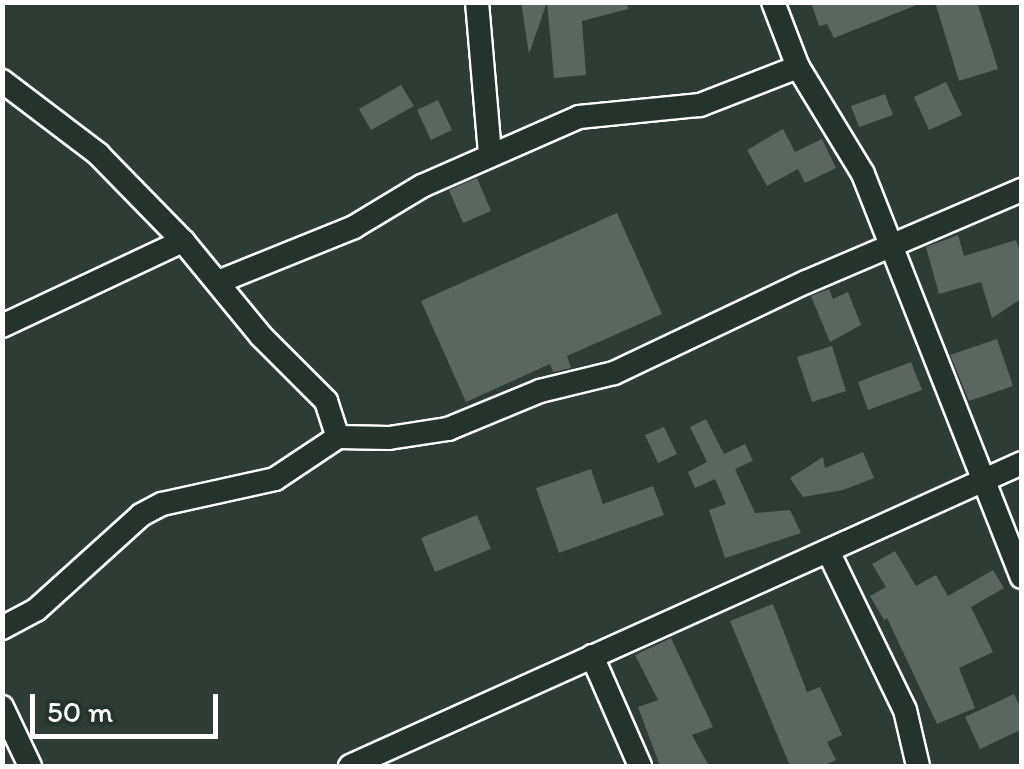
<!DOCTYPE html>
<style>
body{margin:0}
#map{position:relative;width:1024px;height:769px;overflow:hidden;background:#2f3b35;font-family:Itim,sans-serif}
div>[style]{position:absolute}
.building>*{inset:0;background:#5b6661}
.roads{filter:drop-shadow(2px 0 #fff) drop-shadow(-2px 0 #fff) drop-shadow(0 2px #fff) drop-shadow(0 -2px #fff)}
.minor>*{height:22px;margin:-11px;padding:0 11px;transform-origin:11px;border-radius:11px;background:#26332d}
span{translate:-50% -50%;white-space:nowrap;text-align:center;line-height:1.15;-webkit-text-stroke:8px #26332d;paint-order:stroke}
.frame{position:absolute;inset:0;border:5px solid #fff;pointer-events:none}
.scale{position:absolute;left:30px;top:694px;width:188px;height:45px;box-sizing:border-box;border:5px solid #fff;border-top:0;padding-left:12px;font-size:30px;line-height:35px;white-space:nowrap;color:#fff;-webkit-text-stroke:8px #26332d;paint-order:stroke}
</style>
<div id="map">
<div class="building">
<div style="clip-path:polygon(521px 2px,547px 2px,529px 54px)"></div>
<div style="clip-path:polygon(547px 2px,627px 2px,628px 9px,582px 21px,586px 75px,554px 78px)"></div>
<div style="clip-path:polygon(811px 2px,919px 2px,919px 4px,834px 38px,827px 24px,819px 26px)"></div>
<div style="clip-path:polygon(935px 2px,977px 2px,998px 69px,959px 81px)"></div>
<div style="clip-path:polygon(946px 82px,962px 115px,929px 130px,914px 97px)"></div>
<div style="clip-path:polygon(401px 85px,414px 106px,371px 130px,359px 109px)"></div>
<div style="clip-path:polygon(885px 94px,893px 115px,859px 127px,851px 106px)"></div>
<div style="clip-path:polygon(438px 100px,452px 130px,431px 140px,417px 110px)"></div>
<div style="clip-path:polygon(783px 129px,795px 152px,822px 139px,836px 168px,805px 183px,798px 169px,767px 186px,747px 150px)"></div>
<div style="clip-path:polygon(477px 178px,491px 211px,463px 223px,449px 190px)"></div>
<div style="clip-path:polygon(617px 213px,662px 314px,567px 356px,571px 368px,553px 372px,550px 364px,466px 402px,421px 301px)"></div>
<div style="clip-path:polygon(958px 235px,964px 256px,1016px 240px,1022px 257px,1022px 298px,992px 318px,981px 282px,939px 294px,926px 247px)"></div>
<div style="clip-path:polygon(829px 289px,833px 299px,848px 292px,861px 325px,830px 342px,811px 296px)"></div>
<div style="clip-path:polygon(997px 339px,1013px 386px,969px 401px,950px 355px)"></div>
<div style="clip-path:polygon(832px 346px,846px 391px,812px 402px,797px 357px)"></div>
<div style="clip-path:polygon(911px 362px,922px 390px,868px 410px,858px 382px)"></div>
<div style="clip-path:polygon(706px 419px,724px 454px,745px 444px,753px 461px,735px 469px,755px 513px,790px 510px,801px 533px,725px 558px,709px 510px,726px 504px,715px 479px,695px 488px,688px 472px,707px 462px,690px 427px)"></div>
<div style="clip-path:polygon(664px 427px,677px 454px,658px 463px,645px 435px)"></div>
<div style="clip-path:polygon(863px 452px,874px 478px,843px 490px,803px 497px,790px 478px,823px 457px,825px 468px)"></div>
<div style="clip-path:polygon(591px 469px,603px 504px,653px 486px,664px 515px,559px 553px,536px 488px)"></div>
<div style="clip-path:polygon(477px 515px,491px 549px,435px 572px,421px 538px)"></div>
<div style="clip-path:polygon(895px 551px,916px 586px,936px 575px,948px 596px,993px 570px,1004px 588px,971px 607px,993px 652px,959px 668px,975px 708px,937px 724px,887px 618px,884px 620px,870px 596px,886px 587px,872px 564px)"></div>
<div style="clip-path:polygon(773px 604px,807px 692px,820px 687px,842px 735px,827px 742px,836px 760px,823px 766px,790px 766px,730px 621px)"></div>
<div style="clip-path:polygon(671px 638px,713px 727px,692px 735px,709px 766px,660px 766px,638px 707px,658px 700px,635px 655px)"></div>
<div style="clip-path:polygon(1014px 694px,1022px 711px,1022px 729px,980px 749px,965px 717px)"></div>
</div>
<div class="roads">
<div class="minor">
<div style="left:477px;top:2px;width:154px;rotate:85.1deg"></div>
<div style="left:773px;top:2px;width:70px;rotate:69deg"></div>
<div style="left:798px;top:67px;width:125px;rotate:58.7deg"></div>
<div style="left:863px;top:174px;width:433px;rotate:68.5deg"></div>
<div style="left:2px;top:81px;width:121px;rotate:37.2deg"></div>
<div style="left:98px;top:154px;width:122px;rotate:45.7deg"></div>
<div style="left:183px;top:241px;width:123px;rotate:50.6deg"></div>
<div style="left:261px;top:336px;width:92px;rotate:45deg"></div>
<div style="left:326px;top:401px;width:38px;rotate:72deg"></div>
<div style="left:218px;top:282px;width:147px;rotate:-22deg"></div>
<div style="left:354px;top:227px;width:79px;rotate:-31.1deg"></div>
<div style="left:422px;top:186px;width:171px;rotate:-23.7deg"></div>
<div style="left:579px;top:117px;width:122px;rotate:-5.7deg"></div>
<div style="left:700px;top:105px;width:105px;rotate:-21.2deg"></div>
<div style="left:2px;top:326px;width:200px;rotate:-25.2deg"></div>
<div style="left:829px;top:553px;width:174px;rotate:64.2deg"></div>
<div style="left:905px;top:710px;width:57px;rotate:76.9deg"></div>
<div style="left:2px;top:628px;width:38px;rotate:-28deg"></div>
<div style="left:36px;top:610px;width:142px;rotate:-42.1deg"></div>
<div style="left:141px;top:515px;width:24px;rotate:-28deg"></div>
<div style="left:162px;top:504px;width:116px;rotate:-12.5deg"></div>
<div style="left:275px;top:479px;width:76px;rotate:-33.7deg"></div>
<div style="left:338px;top:437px;width:51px;rotate:1.1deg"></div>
<div style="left:389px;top:438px;width:60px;rotate:-8.7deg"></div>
<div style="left:448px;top:429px;width:100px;rotate:-22.4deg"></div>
<div style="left:540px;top:391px;width:76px;rotate:-13.7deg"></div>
<div style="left:614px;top:373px;width:212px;rotate:-25.4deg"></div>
<div style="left:806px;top:282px;width:235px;rotate:-23.1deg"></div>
<div style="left:592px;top:656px;width:120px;rotate:66.4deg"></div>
<div style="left:2px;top:707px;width:65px;rotate:64.6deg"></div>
<div style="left:350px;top:766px;width:737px;rotate:-24.27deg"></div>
</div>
</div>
<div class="frame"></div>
<div class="scale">50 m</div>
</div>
